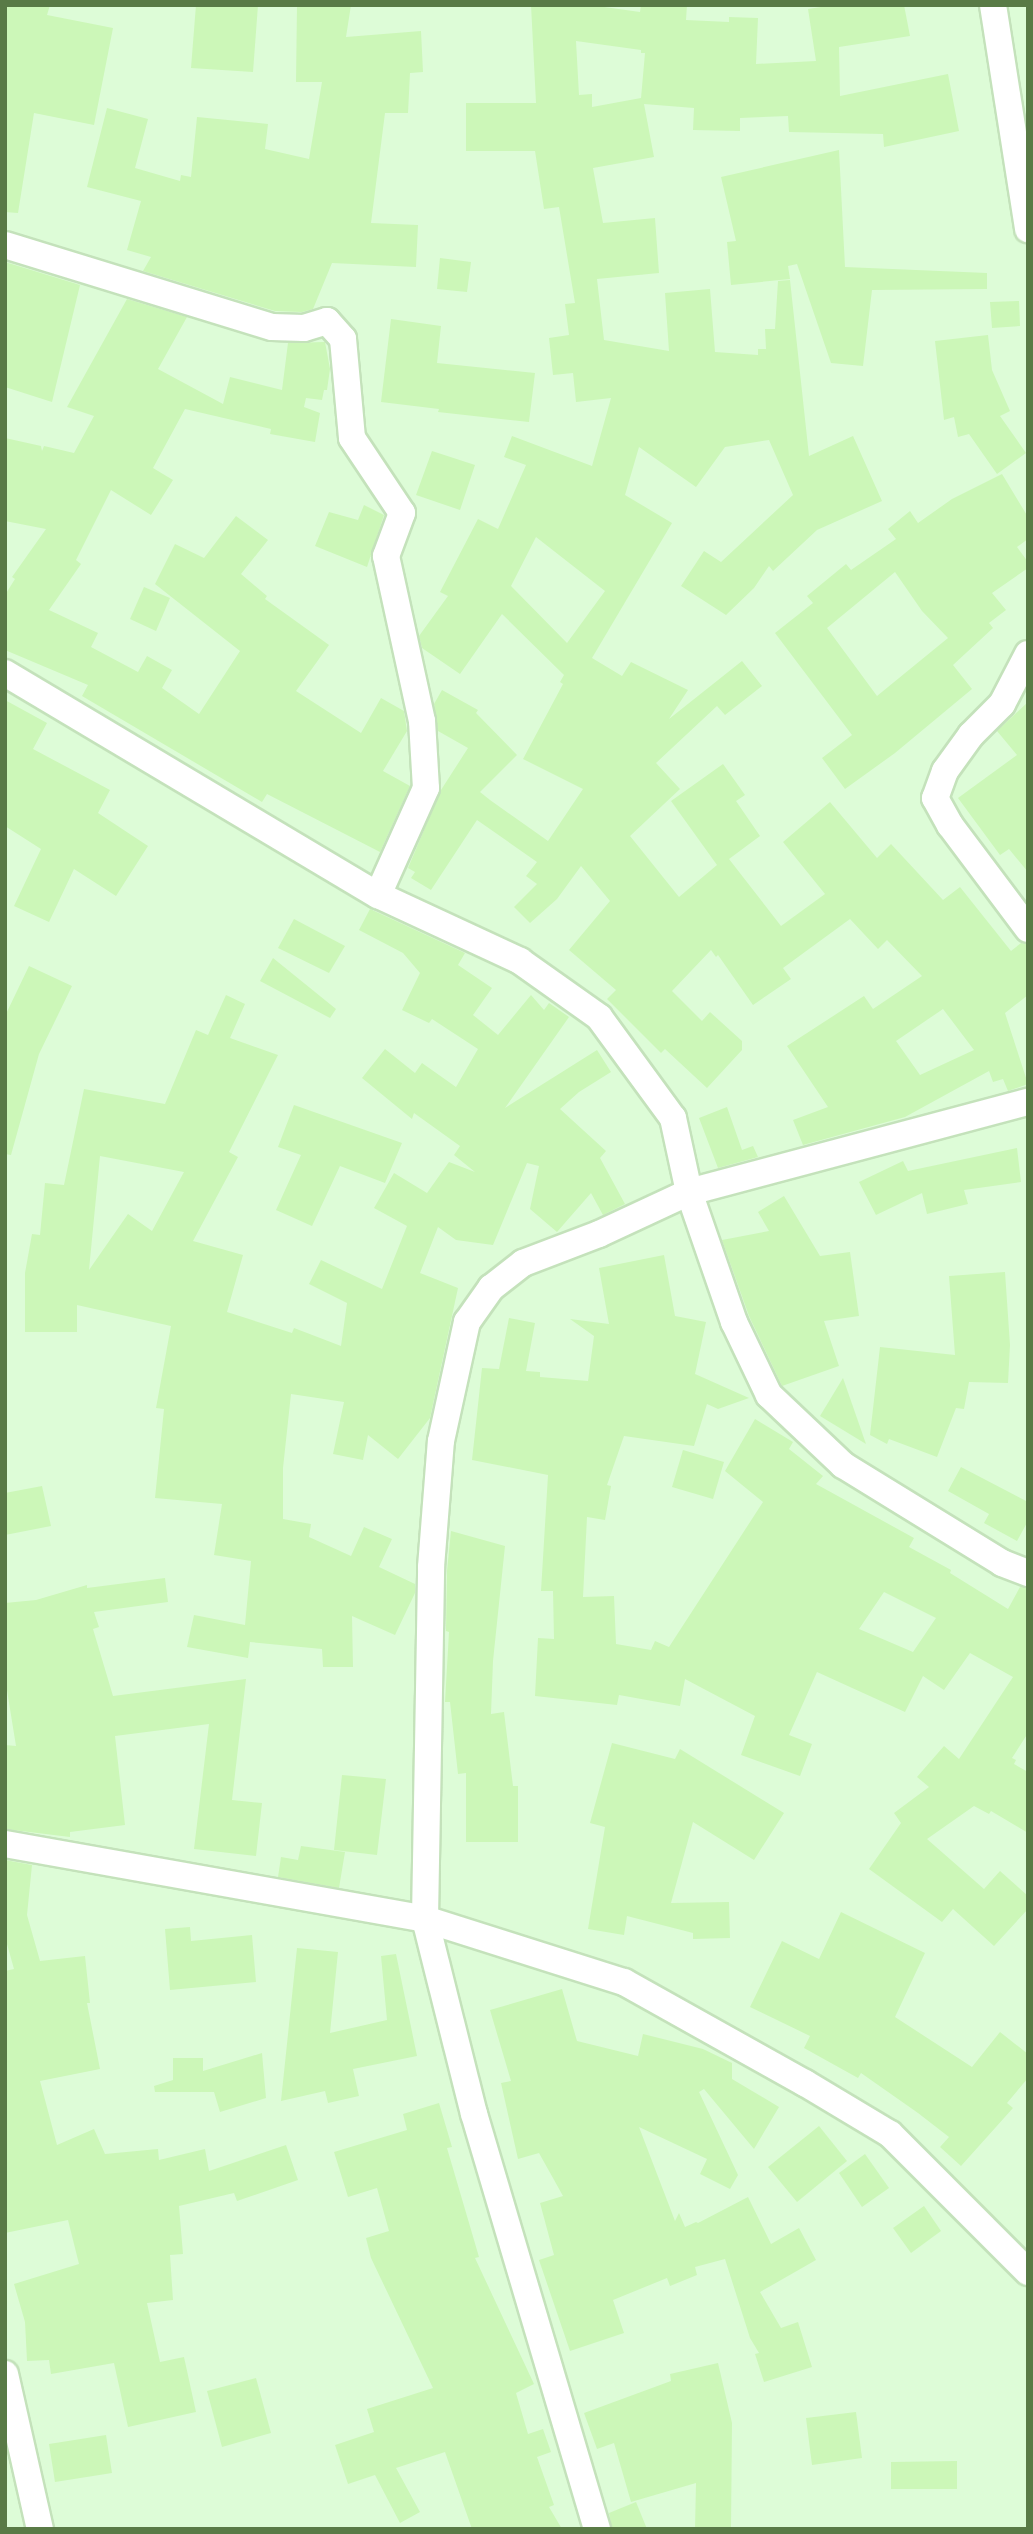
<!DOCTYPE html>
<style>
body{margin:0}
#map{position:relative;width:1033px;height:2534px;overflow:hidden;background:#e6ffe3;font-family:Figtree,sans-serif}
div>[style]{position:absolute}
.residential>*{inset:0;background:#ddfcd7}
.building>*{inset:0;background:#ccf7b8}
.roads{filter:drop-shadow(2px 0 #c4e2bb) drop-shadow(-2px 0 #c4e2bb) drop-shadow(0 2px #c4e2bb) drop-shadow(0 -2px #c4e2bb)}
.minor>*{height:26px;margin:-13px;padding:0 13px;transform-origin:13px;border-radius:13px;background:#fff}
span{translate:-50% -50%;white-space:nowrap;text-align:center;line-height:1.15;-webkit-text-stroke:5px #eeffec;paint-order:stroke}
.frame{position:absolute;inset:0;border:7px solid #597a46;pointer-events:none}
</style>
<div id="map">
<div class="residential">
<div style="clip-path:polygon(5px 5px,1028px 5px,1028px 2529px,5px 2529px)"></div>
</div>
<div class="building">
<div style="clip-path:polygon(5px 5px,50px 5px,47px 15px,113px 28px,94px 125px,34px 113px,18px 213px,5px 212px)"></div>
<div style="clip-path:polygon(196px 5px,258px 5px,253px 72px,191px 68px)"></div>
<div style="clip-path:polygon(297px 5px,351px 5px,346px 37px,421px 31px,423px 72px,410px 73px,408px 113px,385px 113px,371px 223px,418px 225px,416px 267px,332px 263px,313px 309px,302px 312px,275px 311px,143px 271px,151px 257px,127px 250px,141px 201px,87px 187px,107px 108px,148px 119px,135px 168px,180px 181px,181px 175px,191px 177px,197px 117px,268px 124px,265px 149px,309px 159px,322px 82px,296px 82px)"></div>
<div style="clip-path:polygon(evenodd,531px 5px,590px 5px,640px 12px,641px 5px,687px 5px,686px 20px,729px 22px,729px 17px,758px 18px,756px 64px,816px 61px,808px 9px,834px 5px,904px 5px,910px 36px,839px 47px,840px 96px,948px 74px,959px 131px,884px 147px,883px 134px,789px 132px,788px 116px,740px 118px,740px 131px,693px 130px,694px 108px,644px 104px,654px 157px,593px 168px,603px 223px,655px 218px,659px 273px,597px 279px,604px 340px,669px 351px,665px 293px,710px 289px,715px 352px,758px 355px,758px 349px,766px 349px,765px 329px,775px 329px,778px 281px,790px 280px,809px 456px,853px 436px,882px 501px,817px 530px,773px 571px,769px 566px,754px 588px,726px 615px,681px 586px,704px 551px,721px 562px,793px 495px,769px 440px,725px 447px,696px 487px,639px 447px,625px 495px,672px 523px,592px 658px,622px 676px,631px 662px,688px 690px,669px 719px,742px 661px,762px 686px,725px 715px,717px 706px,656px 763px,680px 789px,630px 836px,679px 897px,717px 865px,671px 801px,723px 764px,745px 795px,736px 801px,760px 836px,729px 859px,781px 926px,825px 894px,783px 842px,830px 802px,877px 858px,891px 844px,943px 900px,960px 887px,1011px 951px,1021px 943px,1028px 944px,1028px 995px,1005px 1013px,1028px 1084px,1008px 1091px,1003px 1079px,993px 1082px,989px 1071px,905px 1117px,803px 1145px,793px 1120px,828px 1107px,787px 1046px,864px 996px,873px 1009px,922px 976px,887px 940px,878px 949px,850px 919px,783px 968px,791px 979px,753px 1005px,718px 955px,716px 957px,711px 950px,672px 991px,702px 1021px,710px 1012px,742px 1041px,742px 1050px,707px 1088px,665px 1049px,661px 1053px,607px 999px,616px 990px,569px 950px,610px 901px,581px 866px,557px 899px,530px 923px,514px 907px,537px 884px,526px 876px,537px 862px,477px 820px,431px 890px,411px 878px,415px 872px,408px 868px,441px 790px,468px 748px,438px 731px,434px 704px,442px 690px,478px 710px,476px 713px,517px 755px,480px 792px,490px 800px,548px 841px,583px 789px,523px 759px,563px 684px,560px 682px,564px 675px,502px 614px,460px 674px,422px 648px,419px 636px,448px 596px,440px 592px,478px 519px,498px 529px,526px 465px,504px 457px,512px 436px,592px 466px,611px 398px,576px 402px,573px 373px,553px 375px,549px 338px,569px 335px,565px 304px,575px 303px,559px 207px,544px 209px,535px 151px,466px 151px,466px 103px,536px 103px,531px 5px,576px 41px,641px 50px,641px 53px,645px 53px,641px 98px,592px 107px,592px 94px,579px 95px,576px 41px,531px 5px,536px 537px,605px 591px,567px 643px,511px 586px,536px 537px,531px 5px,943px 1009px,974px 1050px,920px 1075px,896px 1041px,943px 1009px)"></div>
<div style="clip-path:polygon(839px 150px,845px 267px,987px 273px,987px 289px,872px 290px,863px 366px,831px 363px,797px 264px,788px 266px,790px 279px,731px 285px,727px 242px,736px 241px,721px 177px)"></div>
<div style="clip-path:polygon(440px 258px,471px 262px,467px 292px,437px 289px)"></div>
<div style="clip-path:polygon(5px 262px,80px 285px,52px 402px,5px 387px)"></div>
<div style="clip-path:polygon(127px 299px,187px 317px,158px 369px,223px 404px,230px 377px,282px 390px,288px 343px,325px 342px,330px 369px,327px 390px,324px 390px,322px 400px,306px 398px,304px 407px,320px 413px,315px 442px,270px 434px,271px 429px,185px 409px,153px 468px,173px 480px,151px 515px,111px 490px,76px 560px,81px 564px,49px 610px,98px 633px,91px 647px,138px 672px,147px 656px,172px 670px,162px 688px,199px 714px,240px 651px,155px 584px,175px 544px,204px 558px,236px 516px,268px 540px,241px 574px,267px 596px,265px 599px,329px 645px,296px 691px,361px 733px,381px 698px,404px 711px,407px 731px,383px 771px,410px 786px,380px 852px,267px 794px,262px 802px,82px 696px,88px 685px,5px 650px,5px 595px,15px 579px,12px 577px,46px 529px,5px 521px,5px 438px,41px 446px,42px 451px,44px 446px,74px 453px,94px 416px,67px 407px)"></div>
<div style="clip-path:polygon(1019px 301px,1020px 326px,992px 328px,990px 302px)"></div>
<div style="clip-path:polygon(391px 319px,441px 326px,437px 363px,535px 373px,529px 422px,438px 412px,439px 409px,381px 402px)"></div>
<div style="clip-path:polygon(988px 335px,992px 370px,1010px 411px,1000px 416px,1026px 453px,997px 474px,969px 434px,958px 437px,954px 417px,944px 420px,935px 341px)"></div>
<div style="clip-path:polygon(432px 451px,475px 465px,460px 510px,416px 495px)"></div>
<div style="clip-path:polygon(evenodd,1002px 474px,1028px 517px,1028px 539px,1017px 547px,1028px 562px,1028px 568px,992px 593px,1006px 610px,989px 623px,993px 628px,953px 665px,972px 689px,895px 753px,845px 789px,822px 758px,852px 735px,775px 633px,813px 603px,807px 596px,846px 564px,851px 570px,896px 539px,888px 529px,910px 511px,918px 523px,952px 499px,1002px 474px,895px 572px,922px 611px,948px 638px,877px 696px,827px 628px,895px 572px)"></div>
<div style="clip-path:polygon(364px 505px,384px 515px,367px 567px,315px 546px,329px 512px,358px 520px)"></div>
<div style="clip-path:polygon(144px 587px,170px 598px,156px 631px,130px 619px)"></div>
<div style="clip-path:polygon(5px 700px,47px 723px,33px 749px,110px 790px,98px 813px,148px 846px,116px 896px,74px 869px,49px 922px,14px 906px,41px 849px,5px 826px)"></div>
<div style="clip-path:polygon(1028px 702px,1028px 872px,1009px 849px,1000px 855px,958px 798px,1017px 755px,997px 731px)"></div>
<div style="clip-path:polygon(evenodd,370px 909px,465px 953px,458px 965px,492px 988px,473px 1015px,498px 1035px,531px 995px,544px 1010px,549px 1003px,569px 1017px,505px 1108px,597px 1050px,611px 1072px,579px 1092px,560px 1109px,606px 1151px,600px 1158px,625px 1204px,603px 1215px,591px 1193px,557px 1232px,530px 1209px,539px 1166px,527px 1163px,493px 1245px,456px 1240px,438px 1227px,420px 1273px,458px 1288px,430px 1418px,398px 1459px,368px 1435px,363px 1460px,333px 1454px,344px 1402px,291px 1394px,283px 1468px,283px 1519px,311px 1524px,309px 1537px,351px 1556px,364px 1527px,392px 1539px,379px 1567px,415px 1584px,415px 1593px,395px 1635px,352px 1616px,353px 1667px,323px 1667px,322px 1649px,250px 1642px,248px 1658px,187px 1647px,194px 1615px,245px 1625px,251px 1561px,214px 1555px,222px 1504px,155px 1498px,164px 1409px,156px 1408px,171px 1326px,77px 1305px,77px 1332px,25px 1332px,25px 1273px,32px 1234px,40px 1235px,45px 1183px,64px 1185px,84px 1089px,165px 1104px,196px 1030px,208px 1035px,226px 995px,245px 1004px,230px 1038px,278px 1055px,229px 1152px,238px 1157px,193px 1241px,243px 1255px,227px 1312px,292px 1333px,294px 1328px,341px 1346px,347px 1303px,309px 1284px,321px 1260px,382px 1289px,407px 1226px,374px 1208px,394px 1173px,427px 1193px,449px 1162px,475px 1172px,454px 1155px,460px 1146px,414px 1113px,412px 1119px,362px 1078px,385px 1049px,415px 1073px,422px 1063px,456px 1087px,478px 1049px,432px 1019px,429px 1023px,402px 1010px,420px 973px,403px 953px,359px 930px,370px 909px,100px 1156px,184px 1172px,152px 1231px,128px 1214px,89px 1270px,100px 1156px)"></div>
<div style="clip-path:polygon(294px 919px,345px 946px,329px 973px,278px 948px)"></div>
<div style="clip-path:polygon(273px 958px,336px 1009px,330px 1018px,260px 981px)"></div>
<div style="clip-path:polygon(29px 966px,72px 986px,39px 1054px,11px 1155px,5px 1154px,5px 1016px)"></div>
<div style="clip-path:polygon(294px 1105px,402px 1143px,385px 1183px,340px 1166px,312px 1226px,276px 1210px,301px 1155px,278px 1147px)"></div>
<div style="clip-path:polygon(727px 1107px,742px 1150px,753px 1146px,758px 1157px,718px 1168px,699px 1118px)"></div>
<div style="clip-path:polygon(1017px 1148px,1021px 1182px,964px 1190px,968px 1204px,927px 1214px,922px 1193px,876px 1215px,859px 1182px,903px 1161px,908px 1171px)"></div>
<div style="clip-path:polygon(784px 1196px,820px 1256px,850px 1252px,859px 1316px,824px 1321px,839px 1366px,782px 1386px,749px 1316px,722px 1240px,769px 1231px,758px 1212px)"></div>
<div style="clip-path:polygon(evenodd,664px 1255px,675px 1316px,706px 1322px,695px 1374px,749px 1398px,718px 1409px,707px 1404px,694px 1446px,624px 1436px,607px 1485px,611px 1486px,605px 1520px,587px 1517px,583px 1597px,614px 1596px,616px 1644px,651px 1650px,655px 1641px,669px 1647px,763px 1502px,725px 1471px,755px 1419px,793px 1442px,789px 1449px,823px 1476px,816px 1484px,914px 1538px,909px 1547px,951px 1570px,950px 1573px,1008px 1609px,1020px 1587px,1028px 1588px,1028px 1733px,1012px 1758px,1016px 1760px,1014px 1764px,1028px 1772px,1028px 1833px,991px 1811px,989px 1814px,974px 1806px,927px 1839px,984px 1889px,1000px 1871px,1028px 1896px,1028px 1909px,994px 1946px,953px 1909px,942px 1922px,869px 1869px,901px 1823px,894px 1813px,929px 1787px,917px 1777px,944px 1746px,959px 1759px,1013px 1677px,970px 1653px,944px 1690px,923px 1676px,905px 1712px,817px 1672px,789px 1735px,812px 1744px,800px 1776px,741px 1755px,755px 1716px,685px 1679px,680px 1706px,619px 1695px,617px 1705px,535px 1696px,538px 1638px,554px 1639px,553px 1591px,541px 1591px,548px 1475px,472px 1460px,482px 1368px,499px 1369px,509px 1318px,535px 1323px,526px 1371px,540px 1372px,540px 1377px,588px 1381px,594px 1336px,570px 1319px,609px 1324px,599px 1268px,664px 1255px,884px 1592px,936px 1618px,913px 1652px,859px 1629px,884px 1592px)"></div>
<div style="clip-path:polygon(1005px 1272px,1010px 1345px,1008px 1383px,969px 1382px,964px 1409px,956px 1408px,937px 1457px,889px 1439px,887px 1444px,870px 1435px,880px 1347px,955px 1355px,949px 1276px)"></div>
<div style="clip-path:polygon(843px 1378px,866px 1444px,820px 1416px)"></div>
<div style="clip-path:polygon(683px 1450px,724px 1462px,713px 1499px,672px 1487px)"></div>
<div style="clip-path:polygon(961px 1467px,1028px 1502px,1028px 1521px,1017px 1541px,984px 1523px,989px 1514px,948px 1491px)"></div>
<div style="clip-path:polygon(42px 1486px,51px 1526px,5px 1535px,5px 1493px)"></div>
<div style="clip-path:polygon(451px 1531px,505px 1546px,493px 1661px,491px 1714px,504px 1712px,513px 1786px,518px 1786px,518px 1842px,466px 1842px,466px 1773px,458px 1774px,450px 1702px,445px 1702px,449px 1632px,446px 1631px,447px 1571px)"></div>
<div style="clip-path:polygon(165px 1578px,168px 1602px,94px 1612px,99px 1627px,93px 1629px,113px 1696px,246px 1679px,232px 1800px,262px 1803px,256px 1856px,194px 1849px,209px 1724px,115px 1736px,125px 1825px,70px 1832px,70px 1837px,5px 1829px,5px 1745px,16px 1746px,5px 1678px,5px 1603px,36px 1600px,87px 1585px,87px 1588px)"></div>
<div style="clip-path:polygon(612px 1743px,675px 1759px,680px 1749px,784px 1813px,754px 1860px,693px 1822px,671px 1903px,729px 1902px,730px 1938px,693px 1939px,693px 1933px,627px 1916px,624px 1935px,588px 1929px,605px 1827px,590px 1823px)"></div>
<div style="clip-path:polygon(342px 1775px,386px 1779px,377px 1855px,334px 1850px)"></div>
<div style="clip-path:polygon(301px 1846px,345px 1852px,339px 1888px,278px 1877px,281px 1857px,298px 1860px)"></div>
<div style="clip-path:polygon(5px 1860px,32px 1865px,27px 1915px,40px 1961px,85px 1956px,90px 2003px,87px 2003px,100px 2069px,40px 2081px,57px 2145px,94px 2129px,105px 2154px,158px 2149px,159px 2160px,205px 2149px,209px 2171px,286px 2145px,298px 2180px,237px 2201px,234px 2193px,179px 2206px,183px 2254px,170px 2255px,173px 2300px,147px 2303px,160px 2362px,184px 2357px,196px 2412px,128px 2427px,114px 2363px,51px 2374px,49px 2360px,27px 2361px,25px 2322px,14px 2284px,79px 2264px,68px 2220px,5px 2233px,5px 1971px,14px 1969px,5px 1937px)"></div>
<div style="clip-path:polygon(841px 1912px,925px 1953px,895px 2017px,972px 2067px,1000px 2032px,1028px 2054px,1028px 2078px,1007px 2103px,1013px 2108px,961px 2166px,940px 2147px,949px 2137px,918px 2113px,861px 2073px,858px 2078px,804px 2048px,810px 2036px,750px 2007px,782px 1941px,819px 1959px)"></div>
<div style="clip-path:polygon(190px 1927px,191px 1941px,252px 1935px,256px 1982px,170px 1990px,165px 1929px)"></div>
<div style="clip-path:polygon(297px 1948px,338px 1952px,330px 2033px,387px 2020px,381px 1956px,396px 1954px,417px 2056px,353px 2069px,359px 2096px,328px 2103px,325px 2091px,281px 2101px)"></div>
<div style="clip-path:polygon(562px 1989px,577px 2041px,638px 2056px,643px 2034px,703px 2049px,732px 2063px,732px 2079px,779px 2107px,754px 2149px,704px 2089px,699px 2092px,738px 2175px,730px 2189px,700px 2174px,707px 2159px,639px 2127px,675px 2221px,679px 2213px,685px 2227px,696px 2222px,698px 2223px,748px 2197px,771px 2244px,799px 2228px,816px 2260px,760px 2292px,781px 2328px,798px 2322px,812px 2367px,764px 2382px,755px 2354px,759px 2353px,750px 2338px,725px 2259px,695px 2267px,697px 2275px,670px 2286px,667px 2278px,613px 2300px,624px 2333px,570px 2351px,539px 2260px,554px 2255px,540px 2203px,563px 2196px,539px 2153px,518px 2159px,501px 2083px,511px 2081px,490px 2010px)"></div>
<div style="clip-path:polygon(262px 2053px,266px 2098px,220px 2112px,214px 2092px,155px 2092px,154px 2086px,173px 2080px,173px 2058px,203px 2058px,203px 2071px)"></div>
<div style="clip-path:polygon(439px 2103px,452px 2147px,447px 2148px,479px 2257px,475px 2258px,534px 2384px,516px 2393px,528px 2434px,543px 2429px,551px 2452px,537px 2457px,554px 2505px,549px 2507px,562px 2529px,472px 2529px,445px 2452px,396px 2468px,420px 2512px,400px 2523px,375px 2475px,348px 2484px,335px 2445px,374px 2432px,367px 2409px,433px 2388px,371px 2258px,366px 2238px,389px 2231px,377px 2188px,348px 2197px,334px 2152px,407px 2130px,403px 2114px)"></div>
<div style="clip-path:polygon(819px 2126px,847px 2161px,797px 2202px,768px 2167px)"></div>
<div style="clip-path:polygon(865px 2154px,889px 2188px,862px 2207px,839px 2173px)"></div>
<div style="clip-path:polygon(924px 2206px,941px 2231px,911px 2253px,893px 2228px)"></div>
<div style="clip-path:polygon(718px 2363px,732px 2423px,731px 2529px,695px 2529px,696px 2483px,631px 2502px,614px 2443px,597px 2449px,584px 2413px,671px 2381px,670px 2374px)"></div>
<div style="clip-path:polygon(256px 2378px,271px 2433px,222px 2447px,207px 2391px)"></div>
<div style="clip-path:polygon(856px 2412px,862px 2458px,812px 2465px,806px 2418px)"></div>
<div style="clip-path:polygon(106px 2435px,112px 2473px,55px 2482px,49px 2444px)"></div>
<div style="clip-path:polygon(957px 2461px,957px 2489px,891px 2489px,891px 2462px)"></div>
<div style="clip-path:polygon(636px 2502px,647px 2529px,612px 2529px,609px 2513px)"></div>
</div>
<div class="roads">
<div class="minor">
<div style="left:993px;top:5px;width:227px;rotate:81.1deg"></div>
<div style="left:5px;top:245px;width:279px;rotate:17.1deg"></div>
<div style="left:272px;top:327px;width:32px;rotate:2deg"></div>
<div style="left:304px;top:328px;width:24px;rotate:-17deg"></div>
<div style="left:327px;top:321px;width:24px;rotate:48deg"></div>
<div style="left:343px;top:339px;width:99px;rotate:84.8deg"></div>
<div style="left:352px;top:438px;width:90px;rotate:56.3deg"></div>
<div style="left:402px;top:513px;width:46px;rotate:110.4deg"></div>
<div style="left:386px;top:556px;width:169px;rotate:77.7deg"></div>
<div style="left:422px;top:721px;width:67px;rotate:86.6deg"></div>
<div style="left:426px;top:788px;width:117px;rotate:114.2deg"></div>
<div style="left:1028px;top:654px;width:56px;rotate:117.5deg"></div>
<div style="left:1002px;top:704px;width:44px;rotate:135deg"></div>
<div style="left:971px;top:735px;width:44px;rotate:125.8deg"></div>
<div style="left:945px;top:771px;width:29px;rotate:110deg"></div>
<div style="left:935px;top:798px;width:31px;rotate:61deg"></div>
<div style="left:950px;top:825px;width:130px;rotate:53.1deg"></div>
<div style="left:5px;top:673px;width:434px;rotate:30.8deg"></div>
<div style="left:378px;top:895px;width:157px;rotate:24.9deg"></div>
<div style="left:520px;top:961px;width:97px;rotate:35.3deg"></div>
<div style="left:599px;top:1017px;width:125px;rotate:53.8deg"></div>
<div style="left:673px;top:1118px;width:76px;rotate:77.8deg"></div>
<div style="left:689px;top:1192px;width:138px;rotate:70.9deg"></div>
<div style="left:734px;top:1322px;width:81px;rotate:64.4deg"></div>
<div style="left:769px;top:1395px;width:102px;rotate:43.4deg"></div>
<div style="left:843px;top:1465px;width:187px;rotate:31.6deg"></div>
<div style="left:1002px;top:1563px;width:28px;rotate:21deg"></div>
<div style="left:5px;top:1844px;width:427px;rotate:10.1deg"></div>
<div style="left:425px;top:1919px;width:209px;rotate:17.6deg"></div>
<div style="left:624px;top:1982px;width:207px;rotate:29.2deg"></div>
<div style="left:805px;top:2083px;width:99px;rotate:31deg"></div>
<div style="left:890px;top:2134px;width:195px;rotate:45deg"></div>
<div style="left:5px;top:2374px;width:159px;rotate:77.3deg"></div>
<div style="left:597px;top:2529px;width:433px;rotate:-106.5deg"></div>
<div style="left:474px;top:2114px;width:201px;rotate:-104.1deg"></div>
<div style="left:425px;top:1919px;width:352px;rotate:-89deg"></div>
<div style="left:431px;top:1567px;width:126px;rotate:-85.5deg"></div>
<div style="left:441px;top:1441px;width:122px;rotate:-77.7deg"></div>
<div style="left:467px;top:1322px;width:42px;rotate:-54.8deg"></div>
<div style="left:491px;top:1288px;width:41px;rotate:-38deg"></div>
<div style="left:523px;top:1263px;width:81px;rotate:-20.9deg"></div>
<div style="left:599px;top:1234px;width:99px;rotate:-25deg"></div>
<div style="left:689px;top:1192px;width:351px;rotate:-14.9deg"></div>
</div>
</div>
<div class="frame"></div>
</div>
